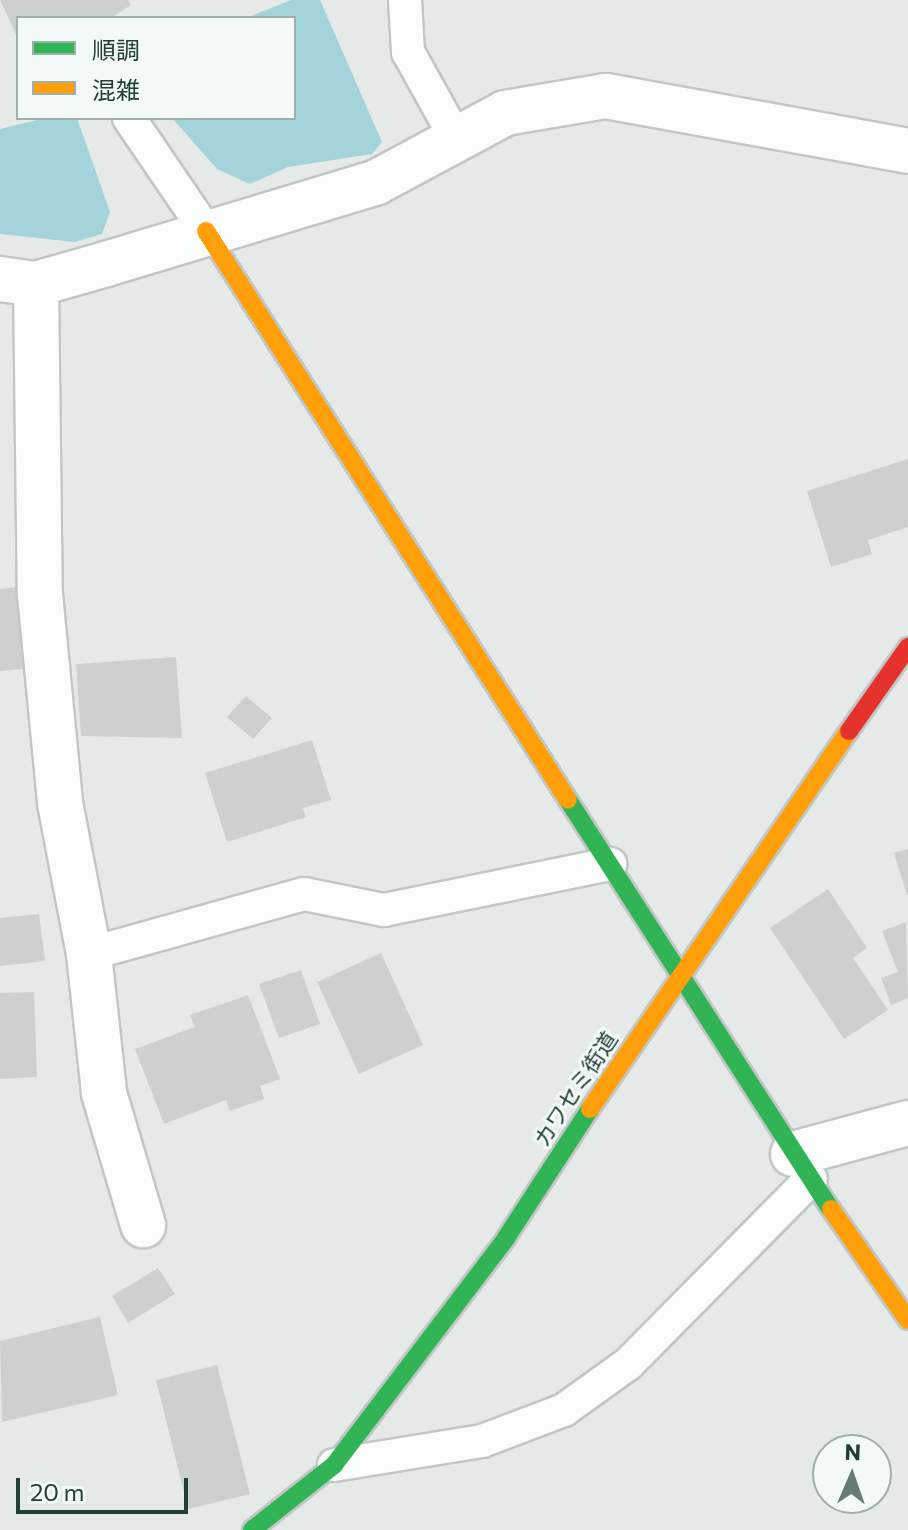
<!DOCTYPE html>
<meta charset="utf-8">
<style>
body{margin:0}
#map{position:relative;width:908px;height:1530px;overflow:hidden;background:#e5eae8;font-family:Commissioner,"Noto Sans JP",sans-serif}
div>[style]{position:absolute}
.water>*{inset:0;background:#a4d4da}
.building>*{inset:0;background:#ccd1cf}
.roads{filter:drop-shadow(2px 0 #c2c7c5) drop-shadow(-2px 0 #c2c7c5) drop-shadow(0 2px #c2c7c5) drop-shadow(0 -2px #c2c7c5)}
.lane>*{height:32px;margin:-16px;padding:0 16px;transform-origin:16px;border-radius:16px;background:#fbfcfc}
.street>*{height:44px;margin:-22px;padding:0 22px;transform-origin:22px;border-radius:22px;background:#fbfcfc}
.fast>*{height:18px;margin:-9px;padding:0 9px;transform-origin:9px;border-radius:9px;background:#30b455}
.slow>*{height:18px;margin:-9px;padding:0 9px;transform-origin:9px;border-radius:9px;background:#ff9f0a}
.jam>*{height:18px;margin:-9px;padding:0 9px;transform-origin:9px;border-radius:9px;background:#e5322d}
span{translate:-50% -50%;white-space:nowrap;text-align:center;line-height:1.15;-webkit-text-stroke:6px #f3f9f6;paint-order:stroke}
.street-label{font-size:22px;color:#213f36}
.legend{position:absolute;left:16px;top:16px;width:280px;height:104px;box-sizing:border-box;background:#f3f9f6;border:2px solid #9fafa9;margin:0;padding:10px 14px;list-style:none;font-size:24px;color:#213f36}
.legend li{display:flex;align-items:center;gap:16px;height:40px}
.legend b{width:40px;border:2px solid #9fafa9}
.north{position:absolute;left:812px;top:1434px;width:80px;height:80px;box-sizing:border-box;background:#f3f9f6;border:2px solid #9fafa9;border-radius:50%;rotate:2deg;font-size:22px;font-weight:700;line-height:32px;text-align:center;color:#213f36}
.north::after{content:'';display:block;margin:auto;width:28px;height:36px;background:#667b74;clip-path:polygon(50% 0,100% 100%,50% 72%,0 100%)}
.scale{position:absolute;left:16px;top:1478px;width:172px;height:36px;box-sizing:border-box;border:4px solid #213f36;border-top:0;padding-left:10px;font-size:24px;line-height:28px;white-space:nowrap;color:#213f36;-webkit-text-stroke:6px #f3f9f6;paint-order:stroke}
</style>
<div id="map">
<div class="water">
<div style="clip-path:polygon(291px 0,320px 0,382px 142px,372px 154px,288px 167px,250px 184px,217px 169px,172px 118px,294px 118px,294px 18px,246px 18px)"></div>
<div style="clip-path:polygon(45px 118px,77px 118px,110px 212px,102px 234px,75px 242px,0 234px,0 129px)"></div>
</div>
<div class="building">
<div style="clip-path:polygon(0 0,128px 0,131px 5px,111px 18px,18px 18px,18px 39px)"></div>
<div style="clip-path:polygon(908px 459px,908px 527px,868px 540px,872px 554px,831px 567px,807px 491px)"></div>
<div style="clip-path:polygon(18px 587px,25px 669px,0 671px,0 589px)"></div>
<div style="clip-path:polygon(176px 657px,182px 738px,81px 736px,76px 664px)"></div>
<div style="clip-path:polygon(246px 696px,272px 718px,253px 739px,227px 717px)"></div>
<div style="clip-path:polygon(312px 740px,331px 800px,303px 808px,306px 817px,227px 842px,205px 773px)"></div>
<div style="clip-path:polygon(908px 849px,908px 895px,907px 895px,894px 853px)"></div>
<div style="clip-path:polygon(828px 889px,867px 948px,853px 958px,888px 1010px,844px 1039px,770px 928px)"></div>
<div style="clip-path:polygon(39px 914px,45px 961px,0 966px,0 918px)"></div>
<div style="clip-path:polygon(906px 922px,908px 998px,891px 1005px,881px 978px,898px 972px,882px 931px)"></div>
<div style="clip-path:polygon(381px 953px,423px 1045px,359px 1074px,317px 982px)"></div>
<div style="clip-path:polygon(301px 970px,320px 1024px,279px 1038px,259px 984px)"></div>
<div style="clip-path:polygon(34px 992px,37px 1077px,0 1079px,0 993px)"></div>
<div style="clip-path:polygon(248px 995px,280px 1079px,260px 1086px,264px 1099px,230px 1111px,226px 1100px,164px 1124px,135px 1049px,195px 1027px,190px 1015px)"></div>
<div style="clip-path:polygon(158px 1268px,175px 1294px,128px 1323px,112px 1296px)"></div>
<div style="clip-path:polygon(100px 1317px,118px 1395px,2px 1422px,0 1341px)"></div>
<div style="clip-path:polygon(217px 1365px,250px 1494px,188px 1509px,156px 1380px)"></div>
</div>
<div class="roads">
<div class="lane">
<div style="left:405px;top:0;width:52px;rotate:86.7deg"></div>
<div style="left:408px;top:52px;width:101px;rotate:60.9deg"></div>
<div style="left:129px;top:118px;width:137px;rotate:55.7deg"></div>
<div style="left:89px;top:954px;width:223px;rotate:-15.6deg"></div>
<div style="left:304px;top:894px;width:82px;rotate:11.3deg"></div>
<div style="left:384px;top:910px;width:231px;rotate:-11.5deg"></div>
<div style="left:334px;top:1465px;width:150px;rotate:-9.2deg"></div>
<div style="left:482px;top:1441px;width:88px;rotate:-20.7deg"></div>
<div style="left:564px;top:1410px;width:79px;rotate:-35.7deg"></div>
<div style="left:628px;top:1364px;width:260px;rotate:-45.3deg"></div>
</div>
<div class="street">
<div style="left:0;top:279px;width:36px;rotate:8deg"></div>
<div style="left:36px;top:284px;width:73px;rotate:-15.9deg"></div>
<div style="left:106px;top:264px;width:283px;rotate:-16.8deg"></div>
<div style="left:377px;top:182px;width:145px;rotate:-28.3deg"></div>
<div style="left:505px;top:113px;width:102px;rotate:-9.6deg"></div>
<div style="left:606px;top:96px;width:307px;rotate:10.3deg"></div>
<div style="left:36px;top:284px;width:310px;rotate:89.3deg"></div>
<div style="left:40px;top:594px;width:210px;rotate:84.5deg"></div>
<div style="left:60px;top:803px;width:154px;rotate:79.1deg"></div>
<div style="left:89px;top:954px;width:140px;rotate:83.8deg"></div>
<div style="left:104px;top:1093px;width:138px;rotate:73.5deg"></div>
<div style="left:793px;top:1154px;width:119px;rotate:-15.1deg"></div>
</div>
<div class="fast">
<div style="left:568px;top:800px;width:486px;rotate:57.3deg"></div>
<div style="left:252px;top:1530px;width:105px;rotate:-38.4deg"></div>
<div style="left:334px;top:1465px;width:285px;rotate:-52.8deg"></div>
<div style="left:506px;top:1238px;width:154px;rotate:-56.9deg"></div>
</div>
<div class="slow">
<div style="left:206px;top:231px;width:674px;rotate:57.54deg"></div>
<div style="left:590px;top:1109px;width:458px;rotate:-55.6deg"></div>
<div style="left:831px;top:1209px;width:135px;rotate:55.3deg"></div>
</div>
<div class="jam">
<div style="left:849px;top:731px;width:103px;rotate:-54.9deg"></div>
</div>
</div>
<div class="street-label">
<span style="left:575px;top:1089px;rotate:-57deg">カワセミ街道</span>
</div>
<ul class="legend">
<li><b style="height:10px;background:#30b455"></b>順調</li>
<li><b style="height:10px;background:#ff9f0a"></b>混雑</li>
</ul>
<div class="north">N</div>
<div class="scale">20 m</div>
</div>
